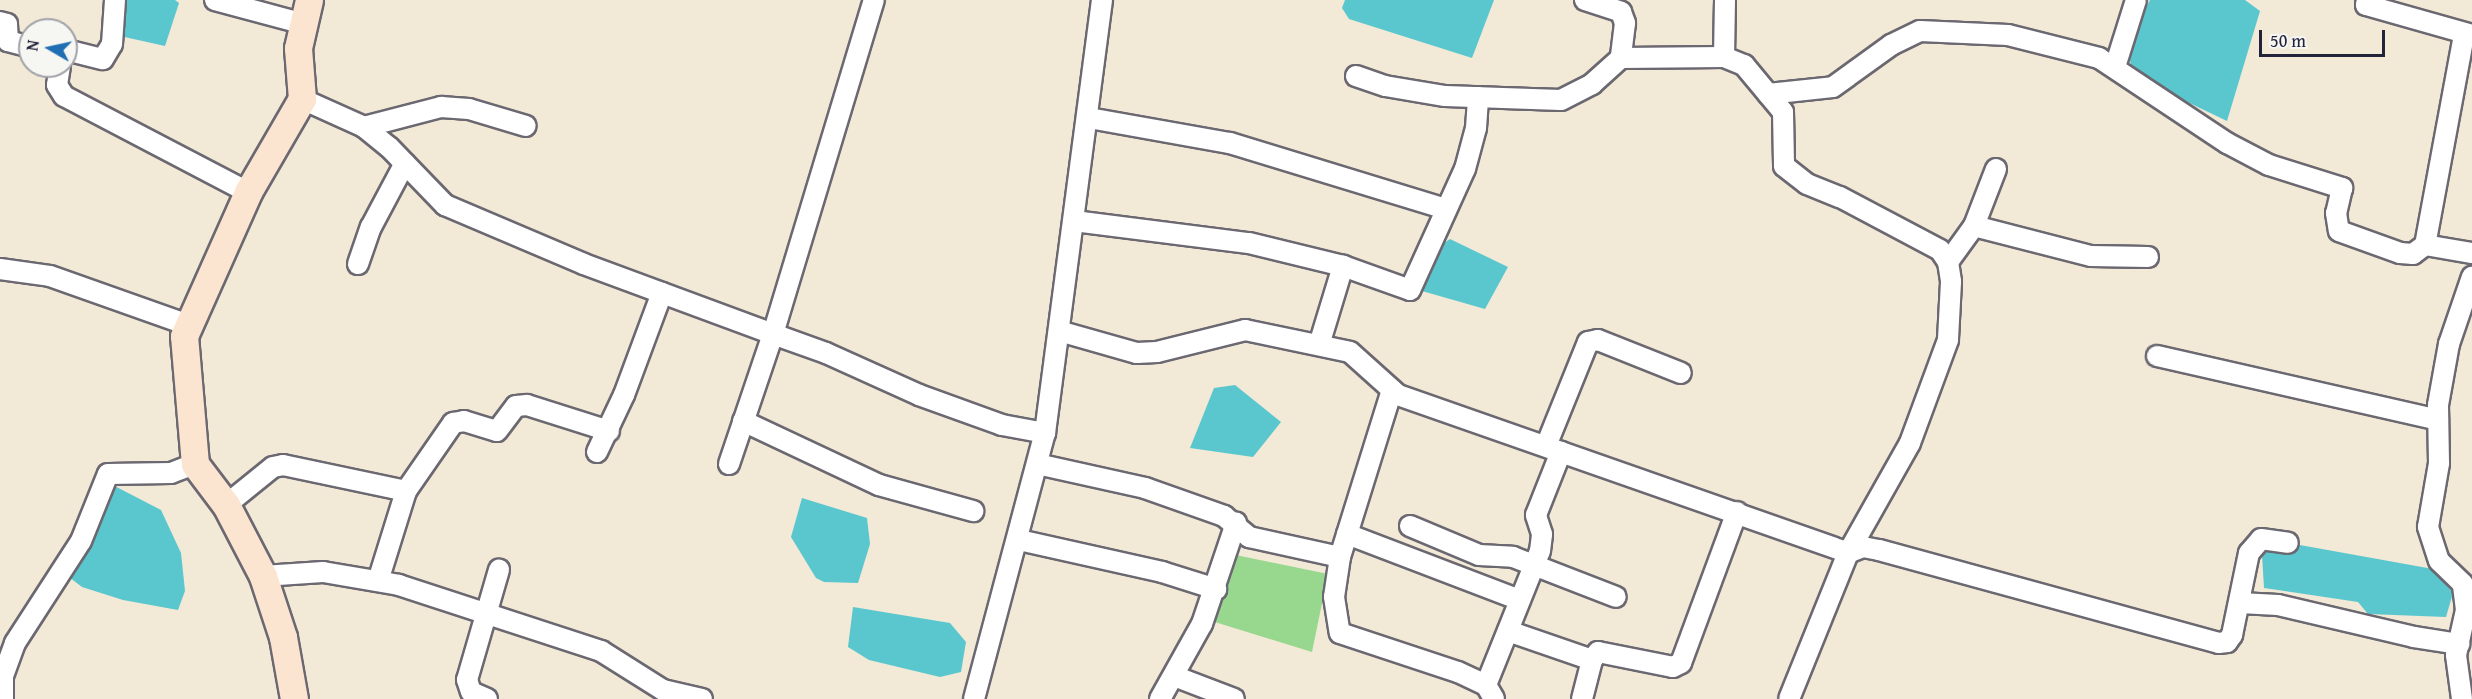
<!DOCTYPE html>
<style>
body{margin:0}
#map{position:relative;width:2472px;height:699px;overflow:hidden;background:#f2e9d6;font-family:"Gentium Book Plus",serif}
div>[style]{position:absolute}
.green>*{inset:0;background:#98d88e}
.water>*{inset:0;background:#5ac7cf}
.roads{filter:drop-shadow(2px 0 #6b6871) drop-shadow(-2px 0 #6b6871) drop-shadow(0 2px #6b6871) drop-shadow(0 -2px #6b6871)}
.street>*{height:20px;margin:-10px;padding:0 10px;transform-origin:10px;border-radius:10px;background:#fff}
.secondary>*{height:27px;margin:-13.5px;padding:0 13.5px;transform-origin:13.5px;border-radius:13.5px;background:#fce5d0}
span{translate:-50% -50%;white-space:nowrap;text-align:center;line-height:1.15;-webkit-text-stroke:5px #f6f6f2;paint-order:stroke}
.north{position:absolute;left:18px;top:18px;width:60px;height:60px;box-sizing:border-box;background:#f6f6f2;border:2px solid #a1a1a9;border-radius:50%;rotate:279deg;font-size:16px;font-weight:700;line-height:24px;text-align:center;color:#22223b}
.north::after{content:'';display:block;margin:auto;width:21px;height:27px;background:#1f6fb2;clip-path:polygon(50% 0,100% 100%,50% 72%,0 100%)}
.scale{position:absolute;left:2259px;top:30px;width:126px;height:27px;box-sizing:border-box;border:3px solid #22223b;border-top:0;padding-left:8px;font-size:18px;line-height:21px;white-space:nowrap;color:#22223b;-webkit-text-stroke:4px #f6f6f2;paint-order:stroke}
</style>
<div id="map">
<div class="green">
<div style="clip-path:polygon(1231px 554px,1328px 574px,1312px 652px,1202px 618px)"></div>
</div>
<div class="water">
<div style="clip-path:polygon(121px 0,175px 0,179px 3px,165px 46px,111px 34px)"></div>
<div style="clip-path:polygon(1345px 0,1494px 0,1472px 58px,1349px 19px,1342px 8px)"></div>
<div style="clip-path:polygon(2150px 0,2245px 0,2260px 11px,2227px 121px,2133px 76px,2127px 45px)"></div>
<div style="clip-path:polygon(1450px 239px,1508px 267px,1485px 309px,1422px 291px,1424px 257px)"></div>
<div style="clip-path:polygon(1235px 385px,1281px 422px,1253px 457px,1190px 448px,1214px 388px)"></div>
<div style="clip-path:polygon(103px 480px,161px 510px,181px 553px,185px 591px,178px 610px,123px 600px,82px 587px,61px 571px)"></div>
<div style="clip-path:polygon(802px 498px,867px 518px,870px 544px,858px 583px,824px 582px,816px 578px,791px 537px)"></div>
<div style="clip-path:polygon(2261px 538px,2433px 569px,2453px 593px,2446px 617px,2368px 614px,2358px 602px,2264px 588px)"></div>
<div style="clip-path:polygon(853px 607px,950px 623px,966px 642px,961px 672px,940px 677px,869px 660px,848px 647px)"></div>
</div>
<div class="roads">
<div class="street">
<div style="left:215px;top:0;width:92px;rotate:15.1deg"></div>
<div style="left:1585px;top:0;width:38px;rotate:18deg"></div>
<div style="left:1621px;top:12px;width:12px;rotate:70deg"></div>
<div style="left:1625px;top:23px;width:35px;rotate:97deg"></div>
<div style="left:1725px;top:0;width:57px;rotate:91deg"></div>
<div style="left:1724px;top:57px;width:22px;rotate:22deg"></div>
<div style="left:1744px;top:65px;width:61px;rotate:50.3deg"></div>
<div style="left:1783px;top:112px;width:54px;rotate:88.9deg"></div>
<div style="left:1784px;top:166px;width:29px;rotate:38deg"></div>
<div style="left:1807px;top:184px;width:35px;rotate:22deg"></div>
<div style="left:1840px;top:197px;width:113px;rotate:27.9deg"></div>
<div style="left:1940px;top:250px;width:14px;rotate:56deg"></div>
<div style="left:1948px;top:262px;width:20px;rotate:81deg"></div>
<div style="left:1951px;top:282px;width:58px;rotate:93deg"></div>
<div style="left:1948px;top:340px;width:110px;rotate:110.3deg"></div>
<div style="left:1910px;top:443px;width:126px;rotate:119.4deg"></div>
<div style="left:1848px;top:553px;width:157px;rotate:112deg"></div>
<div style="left:2367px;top:0;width:5px;rotate:101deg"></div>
<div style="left:2366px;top:5px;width:110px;rotate:15.8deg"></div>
<div style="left:0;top:22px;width:7px;rotate:16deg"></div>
<div style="left:7px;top:24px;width:17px;rotate:87deg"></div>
<div style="left:8px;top:41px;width:23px;rotate:15deg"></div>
<div style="left:2464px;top:35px;width:214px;rotate:100.5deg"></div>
<div style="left:2425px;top:245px;width:48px;rotate:9.7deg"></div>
<div style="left:66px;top:50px;width:38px;rotate:14deg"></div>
<div style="left:103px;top:59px;width:17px;rotate:-59deg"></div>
<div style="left:112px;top:44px;width:44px;rotate:-86.1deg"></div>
<div style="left:60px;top:66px;width:19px;rotate:99deg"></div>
<div style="left:57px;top:85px;width:13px;rotate:58deg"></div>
<div style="left:64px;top:96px;width:208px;rotate:27.6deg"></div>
<div style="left:2115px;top:67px;width:70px;rotate:-72.6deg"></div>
<div style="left:1356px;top:76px;width:31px;rotate:19deg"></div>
<div style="left:1385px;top:86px;width:61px;rotate:9.5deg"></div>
<div style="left:1445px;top:96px;width:116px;rotate:2deg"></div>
<div style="left:1561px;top:100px;width:35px;rotate:-27deg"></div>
<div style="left:1592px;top:84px;width:39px;rotate:-42deg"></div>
<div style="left:1621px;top:58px;width:103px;rotate:-0.6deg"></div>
<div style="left:1768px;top:94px;width:65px;rotate:-6.1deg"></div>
<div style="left:1833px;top:87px;width:72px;rotate:-35.9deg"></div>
<div style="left:1891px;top:45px;width:32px;rotate:-26deg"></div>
<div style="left:1920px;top:31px;width:88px;rotate:2.6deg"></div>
<div style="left:2008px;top:35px;width:94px;rotate:14.2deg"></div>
<div style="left:2099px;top:58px;width:154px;rotate:33.6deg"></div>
<div style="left:2227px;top:143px;width:47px;rotate:27.6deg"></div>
<div style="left:2269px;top:165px;width:77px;rotate:17.5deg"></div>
<div style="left:2342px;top:188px;width:26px;rotate:103deg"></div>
<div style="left:2336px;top:213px;width:18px;rotate:81deg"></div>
<div style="left:2339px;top:231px;width:65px;rotate:19.8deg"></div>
<div style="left:2400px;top:253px;width:13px;rotate:4deg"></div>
<div style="left:2413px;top:254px;width:15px;rotate:-37deg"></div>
<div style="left:302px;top:99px;width:68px;rotate:24.3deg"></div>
<div style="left:364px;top:127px;width:32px;rotate:39deg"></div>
<div style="left:389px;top:147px;width:81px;rotate:46deg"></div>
<div style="left:445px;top:205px;width:151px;rotate:23deg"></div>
<div style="left:584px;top:264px;width:202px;rotate:20.3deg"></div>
<div style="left:773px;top:334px;width:349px;rotate:-73.2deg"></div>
<div style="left:1089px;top:118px;width:143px;rotate:10.1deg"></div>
<div style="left:1230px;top:143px;width:226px;rotate:17deg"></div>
<div style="left:364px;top:127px;width:80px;rotate:-14.6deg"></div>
<div style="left:441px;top:107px;width:28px;rotate:4deg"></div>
<div style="left:469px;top:109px;width:59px;rotate:16.6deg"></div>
<div style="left:1074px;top:221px;width:176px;rotate:7.2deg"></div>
<div style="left:1249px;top:243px;width:97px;rotate:13.7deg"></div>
<div style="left:1974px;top:226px;width:61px;rotate:-68.9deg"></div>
<div style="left:1948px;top:262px;width:44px;rotate:-54.2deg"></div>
<div style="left:1974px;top:226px;width:121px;rotate:14.4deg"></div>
<div style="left:2091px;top:256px;width:57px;rotate:1deg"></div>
<div style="left:358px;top:264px;width:39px;rotate:-71deg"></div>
<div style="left:371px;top:227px;width:72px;rotate:-62deg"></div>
<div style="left:0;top:269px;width:50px;rotate:8deg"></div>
<div style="left:50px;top:276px;width:146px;rotate:19.5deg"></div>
<div style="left:1059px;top:331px;width:81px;rotate:15.8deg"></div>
<div style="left:1137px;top:353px;width:20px;rotate:-3deg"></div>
<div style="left:1157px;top:352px;width:91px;rotate:-14deg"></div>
<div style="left:1245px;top:330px;width:107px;rotate:11.8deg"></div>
<div style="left:1350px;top:352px;width:64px;rotate:41.9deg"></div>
<div style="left:1398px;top:395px;width:477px;rotate:19.3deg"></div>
<div style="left:1848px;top:553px;width:16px;rotate:-22deg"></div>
<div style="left:1863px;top:547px;width:16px;rotate:11deg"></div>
<div style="left:1879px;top:550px;width:352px;rotate:15.3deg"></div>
<div style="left:2219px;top:643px;width:8px;rotate:-7deg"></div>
<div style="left:2227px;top:642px;width:9px;rotate:-54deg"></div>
<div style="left:2232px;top:635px;width:84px;rotate:-78.3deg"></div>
<div style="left:2249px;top:553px;width:18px;rotate:-49deg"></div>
<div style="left:2261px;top:539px;width:27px;rotate:8deg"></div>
<div style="left:1319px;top:345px;width:83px;rotate:-73.1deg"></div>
<div style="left:1343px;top:266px;width:71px;rotate:19.7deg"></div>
<div style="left:1410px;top:290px;width:133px;rotate:-65.6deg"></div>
<div style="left:1465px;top:169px;width:42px;rotate:-75deg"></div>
<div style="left:1476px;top:128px;width:31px;rotate:-86deg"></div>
<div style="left:2157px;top:356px;width:288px;rotate:12.8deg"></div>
<div style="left:1392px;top:390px;width:175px;rotate:107.3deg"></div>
<div style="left:1340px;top:557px;width:40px;rotate:98.5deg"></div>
<div style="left:1334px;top:597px;width:36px;rotate:81deg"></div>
<div style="left:1340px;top:633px;width:124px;rotate:18.3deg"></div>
<div style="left:1458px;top:672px;width:31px;rotate:25deg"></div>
<div style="left:1486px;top:685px;width:16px;rotate:60deg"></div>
<div style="left:743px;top:421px;width:150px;rotate:25.2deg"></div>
<div style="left:879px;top:485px;width:98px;rotate:15.5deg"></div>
<div style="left:1546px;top:446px;width:112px;rotate:-68deg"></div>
<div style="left:1588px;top:342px;width:10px;rotate:-11deg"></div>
<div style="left:1598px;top:340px;width:89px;rotate:21.7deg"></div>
<div style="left:597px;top:452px;width:63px;rotate:-64.7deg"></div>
<div style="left:624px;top:395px;width:109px;rotate:-69.6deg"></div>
<div style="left:729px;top:464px;width:137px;rotate:-71.3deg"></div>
<div style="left:773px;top:334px;width:56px;rotate:19.7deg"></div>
<div style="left:826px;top:353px;width:102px;rotate:24.3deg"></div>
<div style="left:919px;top:395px;width:88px;rotate:19.9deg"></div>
<div style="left:1002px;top:425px;width:44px;rotate:10.5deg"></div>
<div style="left:1037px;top:464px;width:111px;rotate:12.5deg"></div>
<div style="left:1145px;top:488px;width:84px;rotate:19.5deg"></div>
<div style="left:1224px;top:516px;width:33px;rotate:40deg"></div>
<div style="left:1249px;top:537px;width:93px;rotate:12.4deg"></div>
<div style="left:226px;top:505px;width:60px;rotate:-39deg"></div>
<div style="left:273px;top:467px;width:10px;rotate:-11deg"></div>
<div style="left:283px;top:465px;width:126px;rotate:11.9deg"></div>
<div style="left:1410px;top:526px;width:75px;rotate:22.8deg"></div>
<div style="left:1479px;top:555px;width:34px;rotate:3deg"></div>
<div style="left:1513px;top:557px;width:110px;rotate:21.2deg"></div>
<div style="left:1347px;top:534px;width:185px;rotate:20.9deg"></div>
<div style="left:1019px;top:540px;width:147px;rotate:12.6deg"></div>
<div style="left:1162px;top:572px;width:57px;rotate:17.5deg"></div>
<div style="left:263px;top:576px;width:60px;rotate:-3.8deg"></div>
<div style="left:323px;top:572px;width:77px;rotate:9.7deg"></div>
<div style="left:399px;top:585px;width:213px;rotate:18.1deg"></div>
<div style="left:601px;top:651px;width:73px;rotate:32.2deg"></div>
<div style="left:663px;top:690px;width:40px;rotate:13deg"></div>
<div style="left:378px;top:581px;width:94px;rotate:-72.7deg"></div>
<div style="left:406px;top:491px;width:83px;rotate:-55.3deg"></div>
<div style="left:453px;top:423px;width:11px;rotate:-10deg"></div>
<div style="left:464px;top:421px;width:34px;rotate:17deg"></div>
<div style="left:497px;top:431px;width:31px;rotate:-53deg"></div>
<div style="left:516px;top:406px;width:11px;rotate:-5deg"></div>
<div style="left:527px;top:405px;width:86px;rotate:17.6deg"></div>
<div style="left:2240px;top:603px;width:38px;rotate:3deg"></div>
<div style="left:2278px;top:605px;width:140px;rotate:13.2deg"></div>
<div style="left:2414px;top:637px;width:46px;rotate:8.8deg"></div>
<div style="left:1508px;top:631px;width:89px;rotate:19deg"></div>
<div style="left:1174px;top:676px;width:64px;rotate:21deg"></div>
<div style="left:1486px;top:685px;width:144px;rotate:-68.1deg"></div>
<div style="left:1540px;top:551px;width:17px;rotate:-83deg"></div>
<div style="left:1542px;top:534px;width:20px;rotate:-108deg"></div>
<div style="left:1536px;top:515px;width:68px;rotate:-68.4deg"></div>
<div style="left:3px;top:699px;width:23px;rotate:-90deg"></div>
<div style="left:3px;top:676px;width:35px;rotate:-70deg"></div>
<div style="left:15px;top:643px;width:121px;rotate:-57.1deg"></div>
<div style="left:81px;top:541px;width:72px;rotate:-68.1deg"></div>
<div style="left:108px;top:474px;width:63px;rotate:-0.9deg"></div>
<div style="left:171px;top:473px;width:26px;rotate:-21deg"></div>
<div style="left:487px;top:699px;width:17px;rotate:-156deg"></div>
<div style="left:471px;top:692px;width:13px;rotate:-108deg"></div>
<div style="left:467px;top:680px;width:115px;rotate:-73.8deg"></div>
<div style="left:974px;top:699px;width:275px;rotate:-75.1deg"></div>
<div style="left:1045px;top:433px;width:437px;rotate:-82.5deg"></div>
<div style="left:1160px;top:699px;width:86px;rotate:-60.8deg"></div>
<div style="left:1202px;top:624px;width:107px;rotate:-71.4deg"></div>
<div style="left:1582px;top:699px;width:40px;rotate:-75.6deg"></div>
<div style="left:1592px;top:660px;width:10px;rotate:-53deg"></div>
<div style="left:1598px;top:652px;width:76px;rotate:11.3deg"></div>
<div style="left:1673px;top:667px;width:9px;rotate:-27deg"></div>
<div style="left:1681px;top:663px;width:161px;rotate:-69.7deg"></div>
<div style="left:2462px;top:699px;width:44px;rotate:-97.8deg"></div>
<div style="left:2456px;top:655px;width:46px;rotate:-77.5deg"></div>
<div style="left:2466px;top:610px;width:26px;rotate:-97deg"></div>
<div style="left:2463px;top:584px;width:33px;rotate:-136deg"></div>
<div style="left:2439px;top:561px;width:36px;rotate:-108deg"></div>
<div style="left:2428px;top:527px;width:65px;rotate:-80.2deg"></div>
<div style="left:2439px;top:463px;width:58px;rotate:-91deg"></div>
<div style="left:2438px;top:405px;width:62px;rotate:-79.8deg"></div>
<div style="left:2449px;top:344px;width:71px;rotate:-71.1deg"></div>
</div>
<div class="secondary">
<div style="left:294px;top:699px;width:63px;rotate:-100.1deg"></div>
<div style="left:283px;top:637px;width:64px;rotate:-108.2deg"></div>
<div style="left:263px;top:576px;width:80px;rotate:-117.5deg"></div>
<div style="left:226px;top:505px;width:51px;rotate:-127.1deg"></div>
<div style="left:195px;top:464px;width:128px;rotate:-94.9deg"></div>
<div style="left:184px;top:336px;width:158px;rotate:-66deg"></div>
<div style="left:248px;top:192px;width:108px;rotate:-59.9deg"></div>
<div style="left:302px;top:99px;width:51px;rotate:-94.5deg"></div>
<div style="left:298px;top:48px;width:49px;rotate:-77.1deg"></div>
</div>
</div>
<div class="north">N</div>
<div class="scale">50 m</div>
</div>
